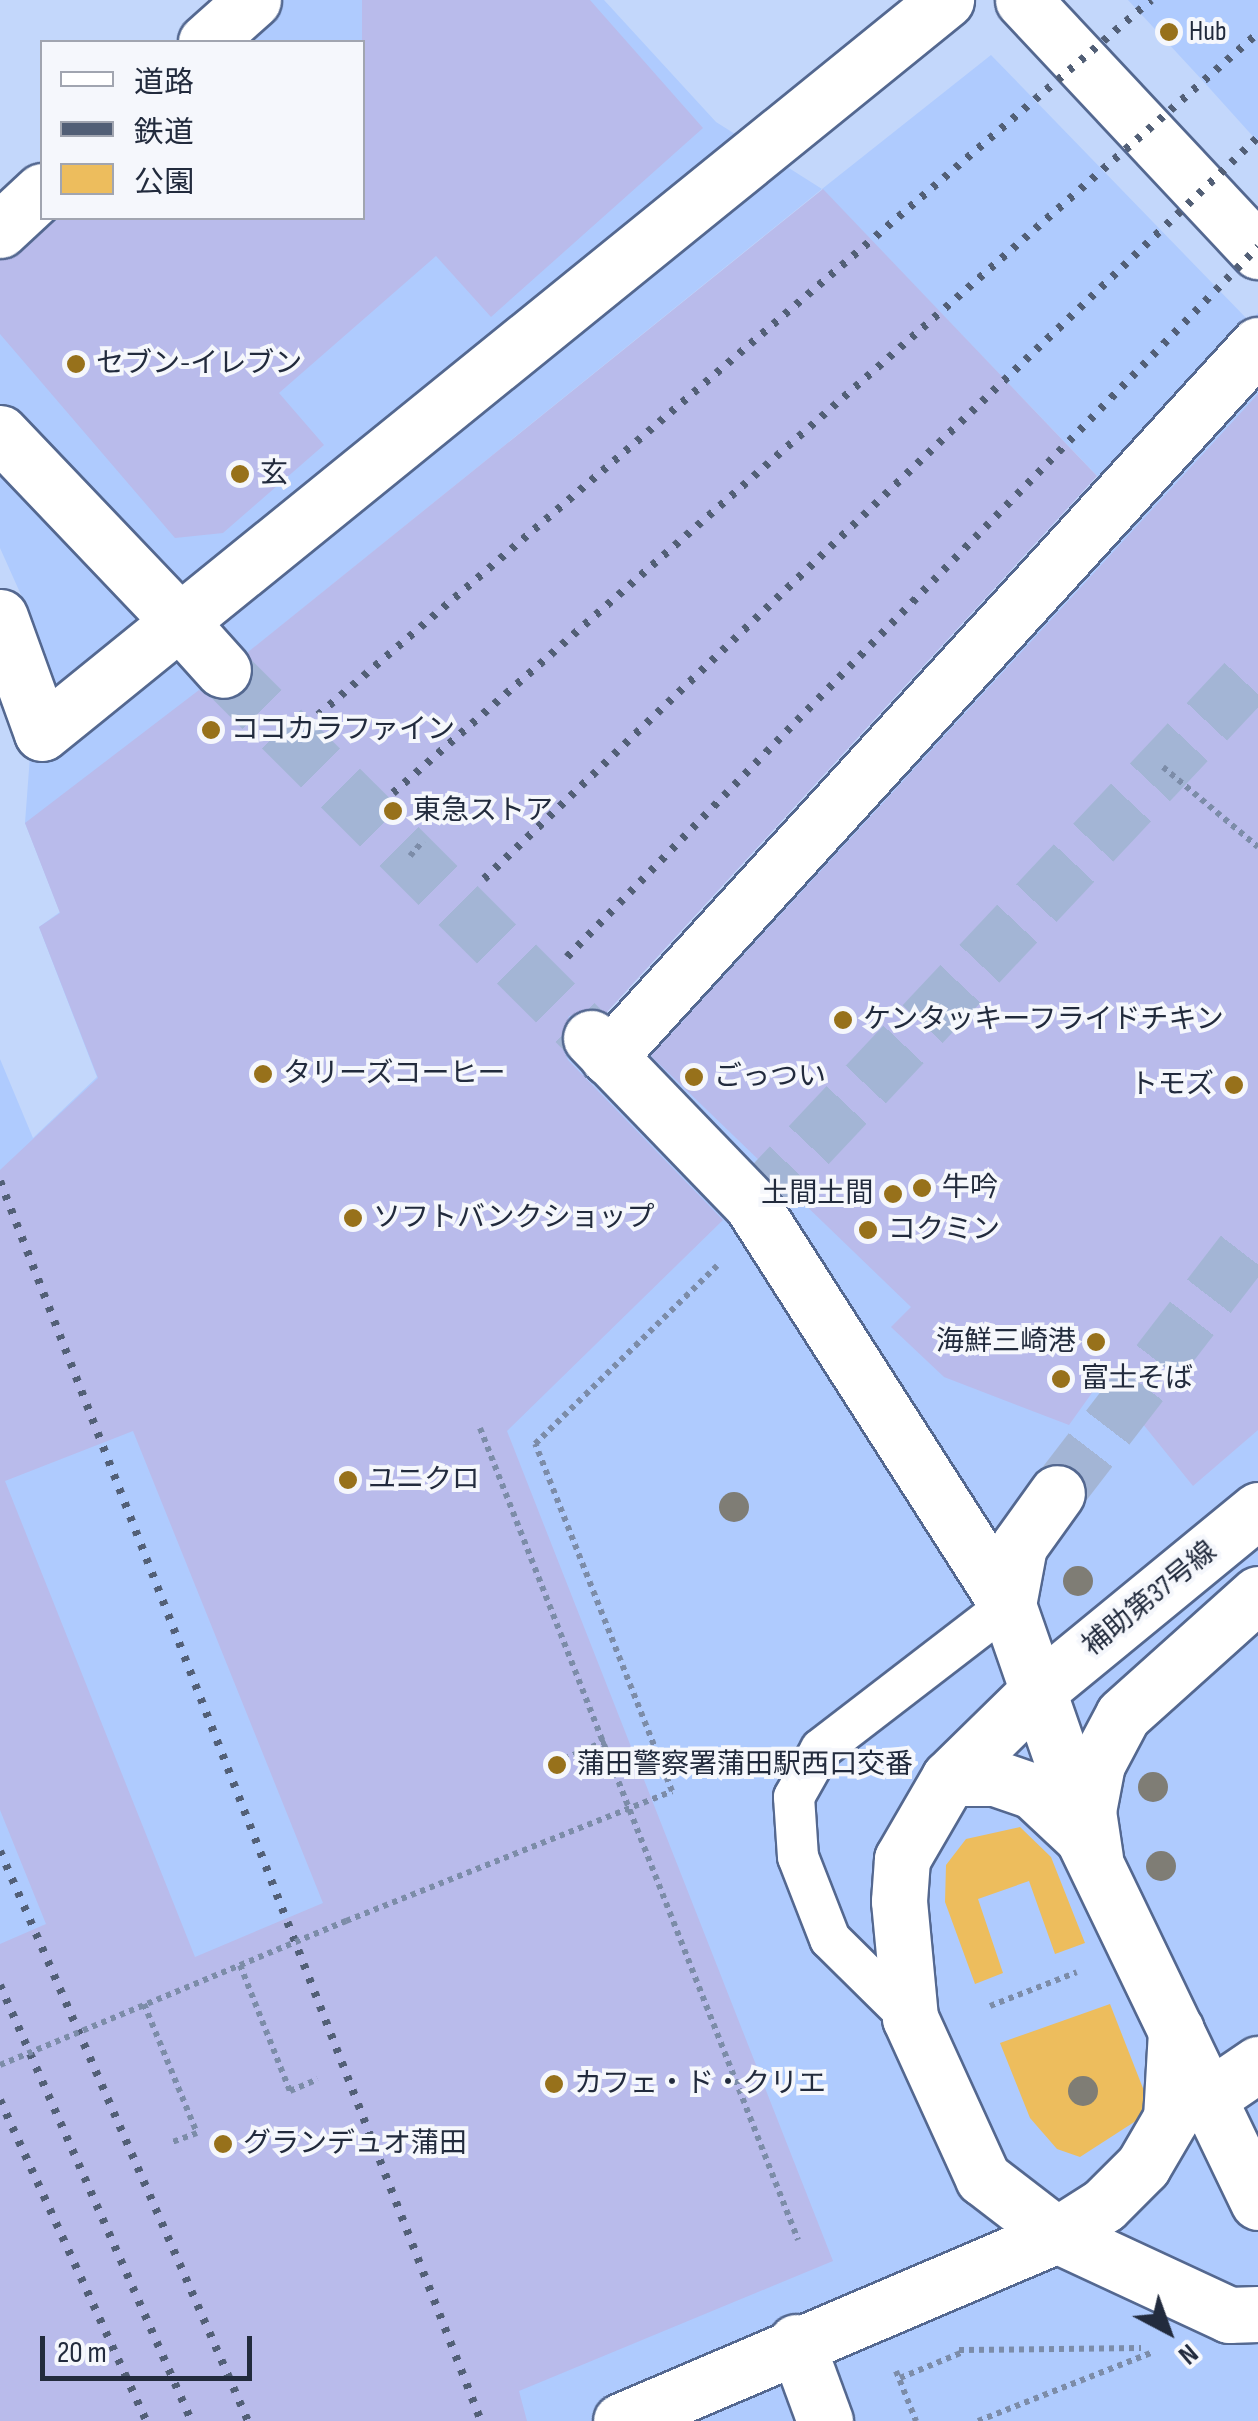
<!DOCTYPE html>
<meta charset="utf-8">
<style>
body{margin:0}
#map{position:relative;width:1258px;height:2421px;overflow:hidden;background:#c3d7fb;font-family:"Sofia Sans Condensed","Noto Sans JP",sans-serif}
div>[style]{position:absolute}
.built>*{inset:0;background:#afcbfe}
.green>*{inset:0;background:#edbd5d}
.building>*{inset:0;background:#b9bbeb}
.pedestrian-tunnel>*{height:55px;margin-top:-27.5px;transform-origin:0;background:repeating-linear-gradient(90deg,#a3b5d5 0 55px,transparent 0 83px)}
.minor-tunnel>*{height:55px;margin-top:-27.5px;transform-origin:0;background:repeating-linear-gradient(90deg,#a3b5d5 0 55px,transparent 0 83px)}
.path>*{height:6px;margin-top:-3px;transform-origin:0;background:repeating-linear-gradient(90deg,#7c8ca8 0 5px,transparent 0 10px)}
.roads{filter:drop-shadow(2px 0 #546890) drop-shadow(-2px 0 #546890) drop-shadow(0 2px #546890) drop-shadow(0 -2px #546890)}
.service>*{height:40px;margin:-20px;padding:0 20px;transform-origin:20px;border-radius:20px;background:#fff}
.pedestrian>*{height:55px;margin:-27.5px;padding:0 27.5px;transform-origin:27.5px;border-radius:27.5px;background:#fff}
.minor>*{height:55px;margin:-27.5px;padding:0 27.5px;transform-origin:27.5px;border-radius:27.5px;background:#fff}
.tertiary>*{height:55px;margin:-27.5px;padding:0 27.5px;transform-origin:27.5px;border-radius:27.5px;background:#fff}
.rail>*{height:8px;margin-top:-4px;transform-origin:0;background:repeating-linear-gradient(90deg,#525f76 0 5px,transparent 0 15px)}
.path-bridge>*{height:6px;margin-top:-3px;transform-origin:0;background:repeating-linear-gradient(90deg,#7c8ca8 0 5px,transparent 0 10px)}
.trees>*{width:30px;height:30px;margin:-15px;border-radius:50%;background:#7f7d75}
.dots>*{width:28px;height:28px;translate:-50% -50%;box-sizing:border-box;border:5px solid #f5f7fc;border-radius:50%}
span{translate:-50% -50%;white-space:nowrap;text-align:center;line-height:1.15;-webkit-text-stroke:8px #f5f7fc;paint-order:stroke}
.poi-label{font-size:28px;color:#222b3d}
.left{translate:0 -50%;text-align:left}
.right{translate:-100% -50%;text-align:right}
.street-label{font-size:28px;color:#222b3d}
.legend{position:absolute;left:40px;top:40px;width:325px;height:180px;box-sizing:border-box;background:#f5f7fc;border:2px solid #a1a5b0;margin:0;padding:12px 18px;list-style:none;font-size:30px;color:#222b3d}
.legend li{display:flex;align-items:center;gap:20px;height:50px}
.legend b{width:50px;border:2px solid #a1a5b0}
.north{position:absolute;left:1118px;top:2281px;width:100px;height:100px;-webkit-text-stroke:8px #f5f7fc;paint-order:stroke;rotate:139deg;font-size:28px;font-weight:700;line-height:40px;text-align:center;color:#222b3d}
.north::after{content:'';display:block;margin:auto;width:35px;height:45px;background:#222b3d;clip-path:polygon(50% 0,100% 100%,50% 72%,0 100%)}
.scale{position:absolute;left:40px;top:2336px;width:212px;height:45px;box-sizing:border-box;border:5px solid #222b3d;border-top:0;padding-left:12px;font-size:30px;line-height:35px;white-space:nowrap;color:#222b3d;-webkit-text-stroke:8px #f5f7fc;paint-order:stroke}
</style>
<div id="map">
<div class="built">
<div style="clip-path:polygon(evenodd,283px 0,604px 0,716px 122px,822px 189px,991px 55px,1249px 321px,1258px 313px,1258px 2421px,0 2421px,0 1059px,33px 1138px,97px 1077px,39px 927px,60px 912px,25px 823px,39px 635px,0 548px,0 266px,52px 218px,362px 218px,362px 42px,238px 42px,283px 0,822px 189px,1100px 479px,609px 1017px,245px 655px,822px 189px)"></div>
<div style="clip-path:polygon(1128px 0,1258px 0,1258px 142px,1203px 81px)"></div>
</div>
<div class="green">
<div style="clip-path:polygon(1020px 1827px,1051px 1857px,1085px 1943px,1055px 1954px,1029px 1881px,978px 1899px,1003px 1973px,975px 1984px,945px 1902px,946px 1865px,966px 1839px)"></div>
<div style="clip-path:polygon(1110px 2004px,1146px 2096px,1142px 2117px,1080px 2157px,1057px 2149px,1030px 2118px,1000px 2043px)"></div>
</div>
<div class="building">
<div style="clip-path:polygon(362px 0,590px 0,703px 128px,491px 317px,436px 256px,279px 393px,324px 445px,223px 533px,175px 538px,0 334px,0 260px,59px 218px,362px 218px)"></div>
<div style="clip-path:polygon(evenodd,823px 189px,1097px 476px,607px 1012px,569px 1016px,561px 1045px,568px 1060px,723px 1220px,507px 1431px,833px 2261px,519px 2391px,527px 2421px,0 2421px,0 1944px,46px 1924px,0 1810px,0 1170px,98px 1078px,39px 927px,60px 913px,25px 823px,199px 690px,214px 700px,243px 694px,253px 679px,248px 652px,823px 189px,133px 1431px,323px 1903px,195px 1957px,5px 1481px,133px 1431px)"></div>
<div style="clip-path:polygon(1258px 394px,1258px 1430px,1193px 1486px,1104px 1376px,1069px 1425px,944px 1377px,891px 1327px,911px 1307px,651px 1056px)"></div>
</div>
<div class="pedestrian-tunnel">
<div style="left:752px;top:1205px;width:739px;rotate:-46.76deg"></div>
<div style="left:1057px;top:1493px;width:329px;rotate:-52.4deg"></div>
</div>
<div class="minor-tunnel">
<div style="left:223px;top:670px;width:520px;rotate:45deg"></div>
</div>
<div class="path">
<div style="left:1163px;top:767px;width:124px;rotate:40.1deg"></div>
<div style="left:410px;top:856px;width:20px;rotate:-49deg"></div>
<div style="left:480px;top:1428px;width:872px;rotate:68.61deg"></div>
<div style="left:555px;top:1763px;width:55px;rotate:-23.7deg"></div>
<div style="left:346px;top:1921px;width:351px;rotate:-21.7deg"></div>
<div style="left:672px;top:1791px;width:373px;rotate:-111.5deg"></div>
<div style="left:535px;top:1444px;width:255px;rotate:-44.4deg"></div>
<div style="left:240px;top:1965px;width:136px;rotate:68.4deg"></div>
<div style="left:290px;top:2091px;width:30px;rotate:-23deg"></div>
<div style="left:144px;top:2004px;width:139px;rotate:67.7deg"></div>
<div style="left:197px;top:2133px;width:27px;rotate:160deg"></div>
<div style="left:990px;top:2006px;width:93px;rotate:-21.3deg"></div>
<div style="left:959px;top:2350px;width:182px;rotate:-0.6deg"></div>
<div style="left:896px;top:2371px;width:54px;rotate:68.2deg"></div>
<div style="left:900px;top:2378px;width:68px;rotate:-22.4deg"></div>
<div style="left:978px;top:2421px;width:188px;rotate:-21.5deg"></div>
</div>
<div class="roads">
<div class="service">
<div style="left:910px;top:2018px;width:112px;rotate:-135.4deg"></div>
<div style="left:830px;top:1939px;width:88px;rotate:-111.3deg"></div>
<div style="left:798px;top:1857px;width:60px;rotate:-93.8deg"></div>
<div style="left:794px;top:1797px;width:55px;rotate:-60.6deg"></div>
<div style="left:821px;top:1749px;width:236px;rotate:-37.6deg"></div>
</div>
<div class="pedestrian">
<div style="left:0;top:433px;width:258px;rotate:46.4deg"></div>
<div style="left:1008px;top:1605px;width:60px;rotate:-79.4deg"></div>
<div style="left:1019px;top:1546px;width:65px;rotate:-54.4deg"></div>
</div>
<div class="minor">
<div style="left:1023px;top:0;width:344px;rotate:46.9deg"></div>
<div style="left:206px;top:42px;width:63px;rotate:-41.8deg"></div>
<div style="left:0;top:230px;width:57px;rotate:-42.9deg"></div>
<div style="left:0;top:617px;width:123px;rotate:70.1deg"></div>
<div style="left:42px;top:733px;width:1164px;rotate:-39.04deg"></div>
<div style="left:178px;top:620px;width:67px;rotate:48deg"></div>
<div style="left:591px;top:1038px;width:232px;rotate:46deg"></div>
<div style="left:752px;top:1205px;width:475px;rotate:57.4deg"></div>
<div style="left:1008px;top:1605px;width:250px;rotate:70.8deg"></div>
<div style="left:608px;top:1057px;width:964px;rotate:-47.61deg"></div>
<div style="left:1211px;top:2096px;width:57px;rotate:-34.2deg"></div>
<div style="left:796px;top:2342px;width:84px;rotate:69.8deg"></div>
</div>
<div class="tertiary">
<div style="left:1258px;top:1510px;width:281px;rotate:140.6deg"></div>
<div style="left:1041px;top:1688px;width:129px;rotate:135.6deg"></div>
<div style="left:949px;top:1778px;width:94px;rotate:120.1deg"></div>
<div style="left:902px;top:1859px;width:42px;rotate:94.1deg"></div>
<div style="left:899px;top:1901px;width:118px;rotate:84.6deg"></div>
<div style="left:910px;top:2018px;width:176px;rotate:65.5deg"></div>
<div style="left:983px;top:2178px;width:93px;rotate:37.6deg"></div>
<div style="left:1057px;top:2235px;width:190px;rotate:24.9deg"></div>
<div style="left:1229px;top:2315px;width:29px;rotate:-2deg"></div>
<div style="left:949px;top:1778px;width:46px"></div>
<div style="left:995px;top:1778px;width:40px;rotate:18.9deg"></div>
<div style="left:1033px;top:1791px;width:69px;rotate:43.2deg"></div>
<div style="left:1083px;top:1838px;width:404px;rotate:64.3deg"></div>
<div style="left:1095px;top:1858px;width:48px;rotate:-98.5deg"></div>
<div style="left:1088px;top:1811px;width:48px;rotate:-79.2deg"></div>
<div style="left:1097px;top:1764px;width:55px;rotate:-62deg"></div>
<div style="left:1123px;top:1715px;width:181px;rotate:-41.9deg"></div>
<div style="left:621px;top:2421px;width:474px;rotate:-23.1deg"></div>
<div style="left:1057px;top:2235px;width:56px;rotate:-32.6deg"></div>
<div style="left:1104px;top:2205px;width:55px;rotate:-45deg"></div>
<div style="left:1143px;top:2166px;width:56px;rotate:-59.7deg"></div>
<div style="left:1171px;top:2118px;width:88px;rotate:-86.7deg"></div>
</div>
</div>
<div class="rail">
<div style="left:318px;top:715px;width:1098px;rotate:-40.64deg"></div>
<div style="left:393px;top:793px;width:1151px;rotate:-41.3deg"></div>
<div style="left:484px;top:879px;width:1072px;rotate:-43.79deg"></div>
<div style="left:567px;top:957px;width:991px;rotate:-45.78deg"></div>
<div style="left:0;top:1181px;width:1330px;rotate:68.8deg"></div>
<div style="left:0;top:1851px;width:622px;rotate:66.49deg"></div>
<div style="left:0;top:1985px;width:476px;rotate:66.3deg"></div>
<div style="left:0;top:2100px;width:353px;rotate:65.5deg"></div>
</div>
<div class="path-bridge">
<div style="left:0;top:2065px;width:375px;rotate:-22.6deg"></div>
</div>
<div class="trees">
<div style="left:734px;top:1507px"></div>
<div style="left:1078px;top:1581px"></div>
<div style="left:1153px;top:1787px"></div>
<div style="left:1161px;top:1866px"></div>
<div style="left:1083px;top:2091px"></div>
</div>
<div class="dots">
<div style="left:1169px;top:32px;background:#97711b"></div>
<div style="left:76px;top:364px;background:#97711b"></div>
<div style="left:240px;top:474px;background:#97711b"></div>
<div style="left:211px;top:730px;background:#97711b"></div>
<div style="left:393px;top:811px;background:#97711b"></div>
<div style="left:843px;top:1020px;background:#97711b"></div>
<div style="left:263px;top:1074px;background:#97711b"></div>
<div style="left:694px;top:1077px;background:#97711b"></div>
<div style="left:1234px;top:1085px;background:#97711b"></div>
<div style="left:922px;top:1188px;background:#97711b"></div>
<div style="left:893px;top:1194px;background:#97711b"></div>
<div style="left:353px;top:1218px;background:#97711b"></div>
<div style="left:868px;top:1230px;background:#97711b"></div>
<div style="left:1096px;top:1342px;background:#97711b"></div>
<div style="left:1061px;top:1379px;background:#97711b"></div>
<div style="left:348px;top:1480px;background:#97711b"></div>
<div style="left:557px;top:1765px;background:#97711b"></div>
<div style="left:554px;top:2084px;background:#97711b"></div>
<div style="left:223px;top:2144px;background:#97711b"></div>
</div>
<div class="poi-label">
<span class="left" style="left:1189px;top:32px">Hub</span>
<span class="left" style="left:96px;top:364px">セブン-イレブン</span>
<span class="left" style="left:260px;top:474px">玄</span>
<span class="left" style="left:231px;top:730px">ココカラファイン</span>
<span class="left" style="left:413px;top:811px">東急ストア</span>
<span class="left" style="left:863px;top:1020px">ケンタッキーフライドチキン</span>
<span class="left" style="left:283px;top:1074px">タリーズコーヒー</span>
<span class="left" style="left:714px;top:1077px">ごっつい</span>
<span class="right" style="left:1214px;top:1085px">トモズ</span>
<span class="left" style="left:942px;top:1188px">牛吟</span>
<span class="right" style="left:873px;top:1194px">土間土間</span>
<span class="left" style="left:373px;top:1218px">ソフトバンクショップ</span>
<span class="left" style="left:888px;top:1230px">コクミン</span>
<span class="right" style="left:1076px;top:1342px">海鮮三崎港</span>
<span class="left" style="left:1081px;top:1379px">富士そば</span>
<span class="left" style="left:368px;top:1480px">ユニクロ</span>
<span class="left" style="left:577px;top:1765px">蒲田警察署蒲田駅西口交番</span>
<span class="left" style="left:574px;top:2084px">カフェ・ド・クリエ</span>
<span class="left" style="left:243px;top:2144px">グランデュオ蒲田</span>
</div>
<div class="street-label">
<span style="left:1150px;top:1599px;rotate:-39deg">補助第37号線</span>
</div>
<ul class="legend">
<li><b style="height:12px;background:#fff"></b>道路</li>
<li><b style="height:12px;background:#525f76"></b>鉄道</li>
<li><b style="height:28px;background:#edbd5d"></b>公園</li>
</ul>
<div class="north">N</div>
<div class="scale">20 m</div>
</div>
